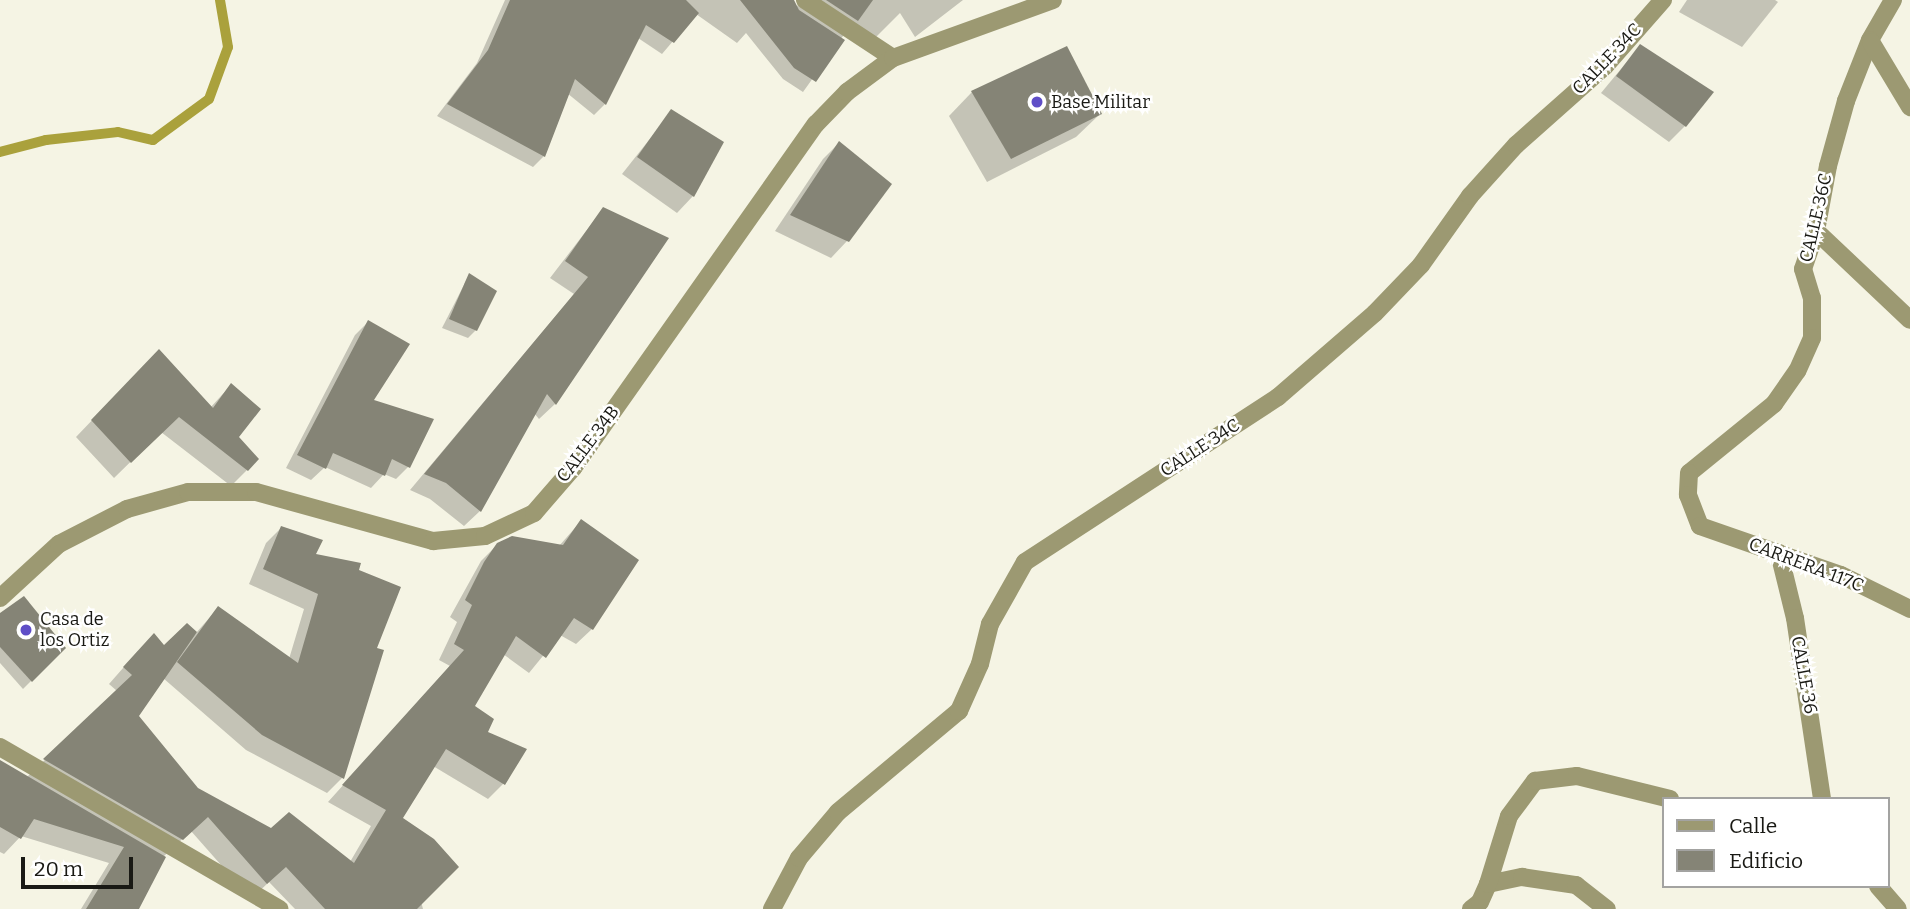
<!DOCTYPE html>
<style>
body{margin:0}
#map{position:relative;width:1910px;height:909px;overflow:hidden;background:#f5f4e4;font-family:Bitter,serif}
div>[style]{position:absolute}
.shadow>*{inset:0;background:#0003}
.stream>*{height:10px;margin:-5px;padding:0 5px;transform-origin:5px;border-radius:5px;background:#aaa13c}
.building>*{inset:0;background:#858476}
.minor>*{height:18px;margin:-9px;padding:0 9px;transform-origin:9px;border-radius:9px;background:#9c9972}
.dots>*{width:19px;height:19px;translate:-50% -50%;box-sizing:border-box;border:4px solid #fff;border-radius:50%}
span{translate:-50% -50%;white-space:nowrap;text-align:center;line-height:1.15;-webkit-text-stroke:5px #fff;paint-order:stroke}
.street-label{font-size:18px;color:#191914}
.poi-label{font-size:18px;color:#191914}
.left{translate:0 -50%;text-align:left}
.legend{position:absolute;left:1662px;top:797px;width:228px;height:91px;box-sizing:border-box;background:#fff;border:2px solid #a3a3a1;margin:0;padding:9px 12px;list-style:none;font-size:21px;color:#191914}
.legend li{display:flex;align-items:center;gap:14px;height:35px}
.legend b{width:35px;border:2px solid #a3a3a1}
.scale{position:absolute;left:21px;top:857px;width:112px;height:32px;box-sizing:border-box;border:4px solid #191914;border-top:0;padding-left:9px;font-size:21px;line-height:24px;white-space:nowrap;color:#191914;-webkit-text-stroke:5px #fff;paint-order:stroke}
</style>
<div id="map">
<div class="shadow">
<div style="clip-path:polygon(505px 0,778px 0,793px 10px,803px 0,963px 0,915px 37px,900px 13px,867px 46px,848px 29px,803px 92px,783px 79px,746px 33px,737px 43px,696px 14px,662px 54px,638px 38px,605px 104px,594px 115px,567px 93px,544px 156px,533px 167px,437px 116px,477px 63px)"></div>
<div style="clip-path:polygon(1687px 0,1775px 0,1778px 2px,1742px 47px,1679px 12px)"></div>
<div style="clip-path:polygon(1640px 46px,1685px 126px,1669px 142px,1601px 93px)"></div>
<div style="clip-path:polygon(972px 92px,1100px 114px,1076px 137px,987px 182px,949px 116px)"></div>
<div style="clip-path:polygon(672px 111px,693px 196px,677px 213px,622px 174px)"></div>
<div style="clip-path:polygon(839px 143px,847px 241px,831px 258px,775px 231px,823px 159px)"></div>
<div style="clip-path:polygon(603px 209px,666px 239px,555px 404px,539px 419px,534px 413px,480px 511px,464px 526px,430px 499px,410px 490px,574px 294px,550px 278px)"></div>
<div style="clip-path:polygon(469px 275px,476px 330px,468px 338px,442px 328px)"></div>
<div style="clip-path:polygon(368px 322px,371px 401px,409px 466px,396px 479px,384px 474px,371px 488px,325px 467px,311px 480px,286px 468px,355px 335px)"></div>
<div style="clip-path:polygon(142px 368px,210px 408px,231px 385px,237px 437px,247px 470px,231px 486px,161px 432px,114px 478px,76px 437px)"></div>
<div style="clip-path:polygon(581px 521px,592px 629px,576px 644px,560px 635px,529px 673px,503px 654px,473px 707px,504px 783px,488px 799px,433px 766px,400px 819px,423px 909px,295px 909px,269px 882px,251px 899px,191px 831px,163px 857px,137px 909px,81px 909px,109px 863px,21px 836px,4px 854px,0 852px,0 761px,27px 777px,117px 691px,109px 684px,138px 651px,164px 648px,196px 633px,218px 608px,289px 659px,304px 609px,249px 584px,266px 543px,281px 528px,314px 555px,356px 571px,375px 649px,342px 778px,327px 793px,246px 750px,163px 678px,137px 716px,197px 789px,271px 830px,350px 862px,371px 826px,328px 802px,450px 666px,439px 660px,457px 622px,450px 617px,481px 561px,498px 544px,559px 546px)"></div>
<div style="clip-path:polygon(0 615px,64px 648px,23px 689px,0 663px)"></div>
</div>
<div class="stream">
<div style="left:0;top:152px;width:48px;rotate:-14.6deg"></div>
<div style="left:46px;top:140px;width:72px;rotate:-6.3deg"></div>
<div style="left:118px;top:132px;width:36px;rotate:13deg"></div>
<div style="left:153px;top:140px;width:69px;rotate:-36.2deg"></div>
<div style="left:209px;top:99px;width:55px;rotate:-69.9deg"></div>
<div style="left:228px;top:47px;width:48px;rotate:-99.7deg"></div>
</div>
<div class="building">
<div style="clip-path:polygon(510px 0,686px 0,699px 13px,674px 43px,646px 25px,606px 105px,575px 79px,545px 157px,447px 104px,488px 50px)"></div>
<div style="clip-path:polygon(740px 0,794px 0,799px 10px,845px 40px,816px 82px,794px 68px)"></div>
<div style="clip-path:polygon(826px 0,873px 0,858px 21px)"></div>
<div style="clip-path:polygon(1640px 44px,1714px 92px,1686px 127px,1616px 76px)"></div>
<div style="clip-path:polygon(1067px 46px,1102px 114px,1011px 159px,971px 91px)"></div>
<div style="clip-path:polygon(671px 109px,724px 142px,694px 197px,637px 157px)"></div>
<div style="clip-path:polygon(839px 141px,892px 184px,849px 242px,790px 215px)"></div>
<div style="clip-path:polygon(603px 207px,669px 238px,556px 405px,547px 394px,481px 512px,446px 483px,424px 474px,588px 277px,565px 261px)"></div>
<div style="clip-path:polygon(469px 273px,497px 291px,477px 331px,449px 319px)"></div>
<div style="clip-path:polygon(368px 320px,410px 344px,374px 400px,434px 419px,410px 468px,392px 459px,385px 476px,333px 453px,326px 469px,297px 455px)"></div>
<div style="clip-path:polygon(159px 349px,213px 408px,231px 383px,261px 409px,239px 437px,259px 459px,248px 471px,179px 417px,131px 463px,91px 420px)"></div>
<div style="clip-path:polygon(581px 519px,639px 560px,593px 630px,574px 618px,546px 658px,516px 636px,475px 706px,494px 719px,488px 732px,527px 749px,505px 785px,446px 749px,403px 818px,434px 839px,459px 867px,417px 909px,325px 909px,286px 867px,267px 884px,208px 817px,183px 840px,43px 759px,132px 675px,123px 667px,154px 633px,164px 645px,187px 623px,197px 632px,139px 716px,198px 788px,271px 828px,289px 812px,354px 863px,386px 810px,342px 785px,464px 650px,454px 644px,472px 605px,465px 600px,484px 562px,497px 543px,512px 536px,563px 545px)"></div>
<div style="clip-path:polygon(281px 526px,323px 540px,316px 554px,361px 563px,359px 570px,401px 587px,377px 648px,384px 650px,344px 779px,262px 735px,177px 662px,218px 606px,298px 663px,318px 594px,263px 569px)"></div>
<div style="clip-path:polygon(24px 596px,66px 648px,32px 682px,0 647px,0 613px)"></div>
<div style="clip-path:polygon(0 760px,166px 857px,139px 909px,86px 909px,124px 847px,34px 819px,21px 839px,0 827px)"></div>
</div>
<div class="minor">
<div style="left:805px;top:0;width:105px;rotate:33.4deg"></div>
<div style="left:1893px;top:0;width:46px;rotate:119.9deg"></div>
<div style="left:1870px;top:40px;width:66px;rotate:111.5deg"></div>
<div style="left:1846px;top:101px;width:67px;rotate:105.5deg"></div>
<div style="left:1828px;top:166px;width:66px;rotate:100.5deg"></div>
<div style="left:1816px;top:231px;width:40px;rotate:108.9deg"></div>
<div style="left:1803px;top:269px;width:30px;rotate:73deg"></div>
<div style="left:1812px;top:298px;width:40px;rotate:90deg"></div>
<div style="left:1812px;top:338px;width:36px;rotate:114deg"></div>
<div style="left:1797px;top:371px;width:40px;rotate:124.9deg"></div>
<div style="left:1774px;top:404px;width:109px;rotate:140.9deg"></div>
<div style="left:1689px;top:473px;width:22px;rotate:93deg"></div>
<div style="left:1688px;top:495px;width:33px;rotate:69deg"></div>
<div style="left:1700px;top:526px;width:149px;rotate:19.2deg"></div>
<div style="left:1841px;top:575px;width:77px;rotate:26.2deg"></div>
<div style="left:1871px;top:42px;width:76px;rotate:59deg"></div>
<div style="left:1816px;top:231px;width:129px;rotate:43.4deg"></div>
<div style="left:1779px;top:553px;width:67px;rotate:76.2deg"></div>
<div style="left:1795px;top:618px;width:183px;rotate:81.5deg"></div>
<div style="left:0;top:598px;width:80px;rotate:-42.5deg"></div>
<div style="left:59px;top:544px;width:76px;rotate:-27.2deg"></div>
<div style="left:127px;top:509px;width:63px;rotate:-15.6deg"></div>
<div style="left:188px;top:492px;width:68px"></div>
<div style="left:256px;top:492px;width:184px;rotate:15.5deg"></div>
<div style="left:433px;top:541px;width:52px;rotate:-5.5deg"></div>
<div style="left:485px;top:536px;width:54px;rotate:-25.1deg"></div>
<div style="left:534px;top:513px;width:60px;rotate:-49.1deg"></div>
<div style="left:573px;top:468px;width:421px;rotate:-54.8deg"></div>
<div style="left:816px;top:124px;width:45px;rotate:-45.9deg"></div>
<div style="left:847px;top:92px;width:57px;rotate:-36.5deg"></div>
<div style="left:893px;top:58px;width:170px;rotate:-19.9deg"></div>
<div style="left:0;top:747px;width:323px;rotate:30.1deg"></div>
<div style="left:1488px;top:884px;width:35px;rotate:-12deg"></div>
<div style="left:1522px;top:877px;width:55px;rotate:8.4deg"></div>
<div style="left:1576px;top:885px;width:39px;rotate:38deg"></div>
<div style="left:1878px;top:886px;width:30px;rotate:49deg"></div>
<div style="left:772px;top:909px;width:58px;rotate:-62.1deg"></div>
<div style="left:799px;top:858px;width:60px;rotate:-49.7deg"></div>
<div style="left:838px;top:812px;width:158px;rotate:-39.9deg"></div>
<div style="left:959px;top:711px;width:51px;rotate:-65.9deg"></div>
<div style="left:980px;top:664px;width:41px;rotate:-76deg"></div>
<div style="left:990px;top:624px;width:71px;rotate:-60.6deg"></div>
<div style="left:1025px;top:562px;width:302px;rotate:-33.1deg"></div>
<div style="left:1278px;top:397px;width:128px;rotate:-40.9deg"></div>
<div style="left:1375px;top:313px;width:66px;rotate:-46.2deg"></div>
<div style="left:1421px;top:265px;width:85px;rotate:-54.6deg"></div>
<div style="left:1470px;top:196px;width:69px;rotate:-48deg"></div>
<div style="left:1516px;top:145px;width:119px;rotate:-41.6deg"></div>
<div style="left:1605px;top:66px;width:88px;rotate:-48.7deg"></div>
<div style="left:1471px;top:909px;width:11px;rotate:-38deg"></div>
<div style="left:1480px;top:902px;width:20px;rotate:-66deg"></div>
<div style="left:1488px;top:884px;width:71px;rotate:-72.8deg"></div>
<div style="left:1509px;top:816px;width:44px;rotate:-53.4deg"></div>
<div style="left:1535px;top:781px;width:42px;rotate:-6.8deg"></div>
<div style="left:1577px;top:776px;width:96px;rotate:13.9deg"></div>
</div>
<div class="dots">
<div style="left:1037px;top:102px;background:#5f4ec7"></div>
<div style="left:26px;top:630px;background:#5f4ec7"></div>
</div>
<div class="street-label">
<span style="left:1607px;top:59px;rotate:-46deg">CALLE 34C</span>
<span style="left:1816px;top:218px;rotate:-77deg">CALLE 36C</span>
<span style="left:588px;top:444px;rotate:-53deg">CALLE 34B</span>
<span style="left:1200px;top:448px;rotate:-33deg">CALLE 34C</span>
<span style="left:1806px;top:565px;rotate:21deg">CARRERA 117C</span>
<span style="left:1804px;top:675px;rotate:80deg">CALLE 36</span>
</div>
<div class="poi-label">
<span class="left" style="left:1051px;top:102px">Base Militar</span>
<span class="left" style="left:40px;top:630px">Casa de<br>los Ortiz</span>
</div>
<ul class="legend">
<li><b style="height:9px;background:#9c9972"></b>Calle</li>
<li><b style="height:19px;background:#858476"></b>Edificio</li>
</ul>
<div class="scale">20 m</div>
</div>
